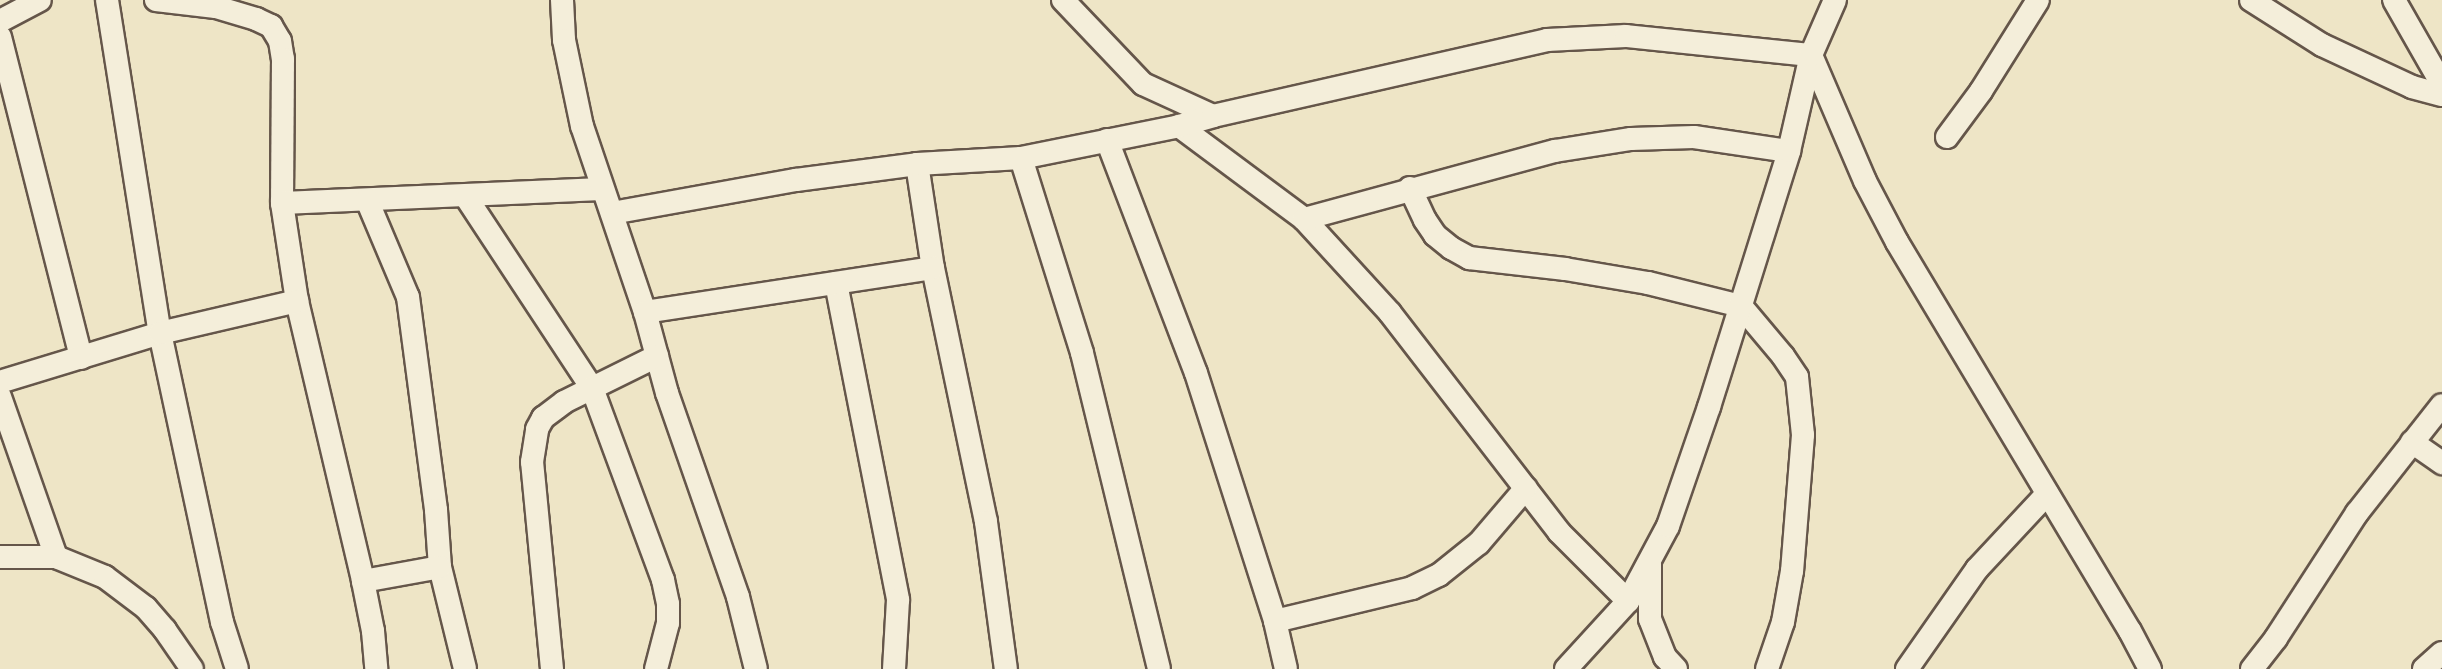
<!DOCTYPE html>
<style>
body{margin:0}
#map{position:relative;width:2442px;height:669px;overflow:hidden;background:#eee5c6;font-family:"IM FELL English",serif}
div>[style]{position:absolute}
.roads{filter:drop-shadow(2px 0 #65564a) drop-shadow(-2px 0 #65564a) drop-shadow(0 2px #65564a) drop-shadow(0 -2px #65564a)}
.street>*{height:22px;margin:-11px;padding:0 11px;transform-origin:11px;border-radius:11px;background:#f4eeda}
span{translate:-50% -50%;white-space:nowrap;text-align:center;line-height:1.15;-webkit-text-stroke:4.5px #f4eeda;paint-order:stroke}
</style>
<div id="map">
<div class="roads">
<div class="street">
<div style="left:107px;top:0;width:337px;rotate:81deg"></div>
<div style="left:160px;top:333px;width:296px;rotate:77.9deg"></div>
<div style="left:222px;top:622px;width:49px;rotate:72.3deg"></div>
<div style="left:156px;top:0;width:60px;rotate:6.7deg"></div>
<div style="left:216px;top:7px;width:42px;rotate:16.7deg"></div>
<div style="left:256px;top:19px;width:17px;rotate:25deg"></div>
<div style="left:271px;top:26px;width:17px;rotate:59deg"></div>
<div style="left:280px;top:41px;width:18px;rotate:81deg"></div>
<div style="left:283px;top:59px;width:144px;rotate:90.4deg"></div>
<div style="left:282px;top:203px;width:320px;rotate:-2.5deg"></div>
<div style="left:562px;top:0;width:40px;rotate:87.1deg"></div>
<div style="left:564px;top:40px;width:88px;rotate:78.2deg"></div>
<div style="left:582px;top:126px;width:196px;rotate:71.3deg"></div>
<div style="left:645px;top:312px;width:84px;rotate:74.8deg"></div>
<div style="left:667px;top:393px;width:216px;rotate:70.8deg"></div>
<div style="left:738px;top:597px;width:74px;rotate:76deg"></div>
<div style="left:1063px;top:0;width:116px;rotate:46.4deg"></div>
<div style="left:1143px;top:84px;width:77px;rotate:24.6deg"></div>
<div style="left:2251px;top:0;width:84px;rotate:32.4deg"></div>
<div style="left:2322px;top:45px;width:99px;rotate:25deg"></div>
<div style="left:2412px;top:87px;width:31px;rotate:15deg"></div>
<div style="left:2394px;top:0;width:97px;rotate:60.3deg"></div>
<div style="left:0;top:21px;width:45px;rotate:-27.7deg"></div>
<div style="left:0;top:37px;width:331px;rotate:75.8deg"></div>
<div style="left:1811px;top:55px;width:137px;rotate:66.8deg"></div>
<div style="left:1865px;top:181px;width:69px;rotate:62.3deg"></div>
<div style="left:1897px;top:242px;width:453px;rotate:59.1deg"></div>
<div style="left:2130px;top:631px;width:43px;rotate:62.2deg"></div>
<div style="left:1179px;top:126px;width:156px;rotate:36.6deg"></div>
<div style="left:1304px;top:219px;width:127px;rotate:47.5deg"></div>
<div style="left:1390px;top:313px;width:277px;rotate:52.3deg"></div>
<div style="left:1559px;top:532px;width:98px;rotate:45deg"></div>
<div style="left:1947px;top:137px;width:57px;rotate:-53.5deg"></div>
<div style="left:1981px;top:91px;width:107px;rotate:-57.9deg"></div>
<div style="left:1107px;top:140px;width:249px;rotate:69.1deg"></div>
<div style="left:1196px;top:373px;width:260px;rotate:72.3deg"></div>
<div style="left:1275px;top:621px;width:49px;rotate:77.1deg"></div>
<div style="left:1021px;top:158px;width:204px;rotate:72.6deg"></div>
<div style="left:1082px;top:353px;width:325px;rotate:76.3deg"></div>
<div style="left:917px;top:164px;width:105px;rotate:81.3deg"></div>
<div style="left:933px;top:268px;width:259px;rotate:78.2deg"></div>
<div style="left:986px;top:522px;width:148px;rotate:82.3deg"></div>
<div style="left:1410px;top:188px;width:35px;rotate:65deg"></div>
<div style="left:1425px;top:220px;width:18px;rotate:56deg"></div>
<div style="left:1435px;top:235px;width:21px;rotate:39deg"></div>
<div style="left:1451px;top:248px;width:21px;rotate:29deg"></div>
<div style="left:1469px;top:258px;width:97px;rotate:6.5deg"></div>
<div style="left:1565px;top:269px;width:84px;rotate:9.6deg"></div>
<div style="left:1648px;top:283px;width:96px;rotate:13.9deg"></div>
<div style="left:1741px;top:306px;width:65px;rotate:50deg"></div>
<div style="left:1783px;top:356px;width:25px;rotate:56deg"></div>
<div style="left:1797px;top:377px;width:58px;rotate:84.1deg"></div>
<div style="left:1803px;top:435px;width:136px;rotate:94.6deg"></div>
<div style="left:1792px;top:571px;width:52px;rotate:100deg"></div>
<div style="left:1783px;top:622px;width:50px;rotate:108.8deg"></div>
<div style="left:466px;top:197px;width:229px;rotate:56.6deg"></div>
<div style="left:592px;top:388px;width:205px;rotate:69.7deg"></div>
<div style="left:663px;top:580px;width:25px;rotate:78deg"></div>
<div style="left:668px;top:604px;width:19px;rotate:90deg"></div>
<div style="left:668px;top:623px;width:48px;rotate:104.6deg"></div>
<div style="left:367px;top:200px;width:105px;rotate:67.1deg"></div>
<div style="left:408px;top:297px;width:215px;rotate:82.5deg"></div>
<div style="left:436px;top:510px;width:57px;rotate:86deg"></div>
<div style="left:440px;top:567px;width:105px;rotate:76.2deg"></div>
<div style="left:282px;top:203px;width:99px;rotate:81.3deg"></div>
<div style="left:297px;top:301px;width:288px;rotate:76.7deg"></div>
<div style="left:363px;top:581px;width:51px;rotate:78.7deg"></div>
<div style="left:373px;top:631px;width:38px;rotate:85deg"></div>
<div style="left:612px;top:213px;width:187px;rotate:-10.2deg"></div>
<div style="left:796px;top:180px;width:122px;rotate:-7.5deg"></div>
<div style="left:917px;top:164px;width:104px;rotate:-3.3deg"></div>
<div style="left:1021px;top:158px;width:161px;rotate:-11.4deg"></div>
<div style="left:1179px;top:126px;width:35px;rotate:-16deg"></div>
<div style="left:1213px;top:116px;width:343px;rotate:-12.8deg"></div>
<div style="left:1547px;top:40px;width:79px;rotate:-2.9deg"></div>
<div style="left:1626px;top:36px;width:186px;rotate:5.9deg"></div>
<div style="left:1304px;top:219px;width:260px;rotate:-15.2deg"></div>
<div style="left:1555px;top:151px;width:77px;rotate:-9deg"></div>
<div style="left:1631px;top:139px;width:63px;rotate:-1.8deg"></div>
<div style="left:1694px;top:137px;width:96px;rotate:8.4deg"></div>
<div style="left:836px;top:283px;width:323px;rotate:78.9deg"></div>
<div style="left:898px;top:600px;width:69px;rotate:93.3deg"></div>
<div style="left:645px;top:312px;width:291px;rotate:-8.7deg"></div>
<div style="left:0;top:382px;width:167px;rotate:-17deg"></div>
<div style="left:160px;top:333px;width:141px;rotate:-13.1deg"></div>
<div style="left:0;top:397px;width:170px;rotate:70.7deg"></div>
<div style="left:2412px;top:442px;width:37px;rotate:35deg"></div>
<div style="left:0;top:557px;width:56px"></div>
<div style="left:56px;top:557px;width:53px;rotate:22.2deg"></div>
<div style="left:105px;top:577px;width:51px;rotate:37.1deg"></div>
<div style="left:146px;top:608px;width:29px;rotate:49deg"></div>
<div style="left:165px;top:630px;width:47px;rotate:55.3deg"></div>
<div style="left:1650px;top:564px;width:55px;rotate:90deg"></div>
<div style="left:1650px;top:619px;width:41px;rotate:68.5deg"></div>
<div style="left:1665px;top:657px;width:16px;rotate:47deg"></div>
<div style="left:363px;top:581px;width:78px;rotate:-10.3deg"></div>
<div style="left:1275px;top:621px;width:141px;rotate:-13.5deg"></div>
<div style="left:1412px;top:588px;width:30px;rotate:-26deg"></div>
<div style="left:1439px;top:575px;width:51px;rotate:-38.7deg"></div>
<div style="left:1479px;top:543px;width:72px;rotate:-49.5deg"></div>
<div style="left:552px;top:669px;width:208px;rotate:-95.5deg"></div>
<div style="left:532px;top:462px;width:33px;rotate:-81deg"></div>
<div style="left:537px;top:429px;width:13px;rotate:-61deg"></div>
<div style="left:543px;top:418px;width:26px;rotate:-37deg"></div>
<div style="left:564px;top:402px;width:104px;rotate:-26.3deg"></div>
<div style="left:1566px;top:669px;width:92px;rotate:-47.6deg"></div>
<div style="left:1628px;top:601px;width:85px;rotate:-61.9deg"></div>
<div style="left:1668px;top:526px;width:126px;rotate:-71deg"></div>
<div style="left:1709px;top:407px;width:268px;rotate:-72.6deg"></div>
<div style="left:1789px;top:151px;width:98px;rotate:-77.1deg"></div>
<div style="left:1811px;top:55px;width:60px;rotate:-66.4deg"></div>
<div style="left:1907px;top:669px;width:122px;rotate:-55deg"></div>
<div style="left:1977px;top:569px;width:103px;rotate:-47deg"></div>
<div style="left:2252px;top:669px;width:39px;rotate:-52deg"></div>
<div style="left:2276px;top:638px;width:149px;rotate:-57.1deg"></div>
<div style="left:2357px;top:513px;width:137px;rotate:-51.8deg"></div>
<div style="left:2424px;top:669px;width:24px;rotate:-42deg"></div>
</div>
</div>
</div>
